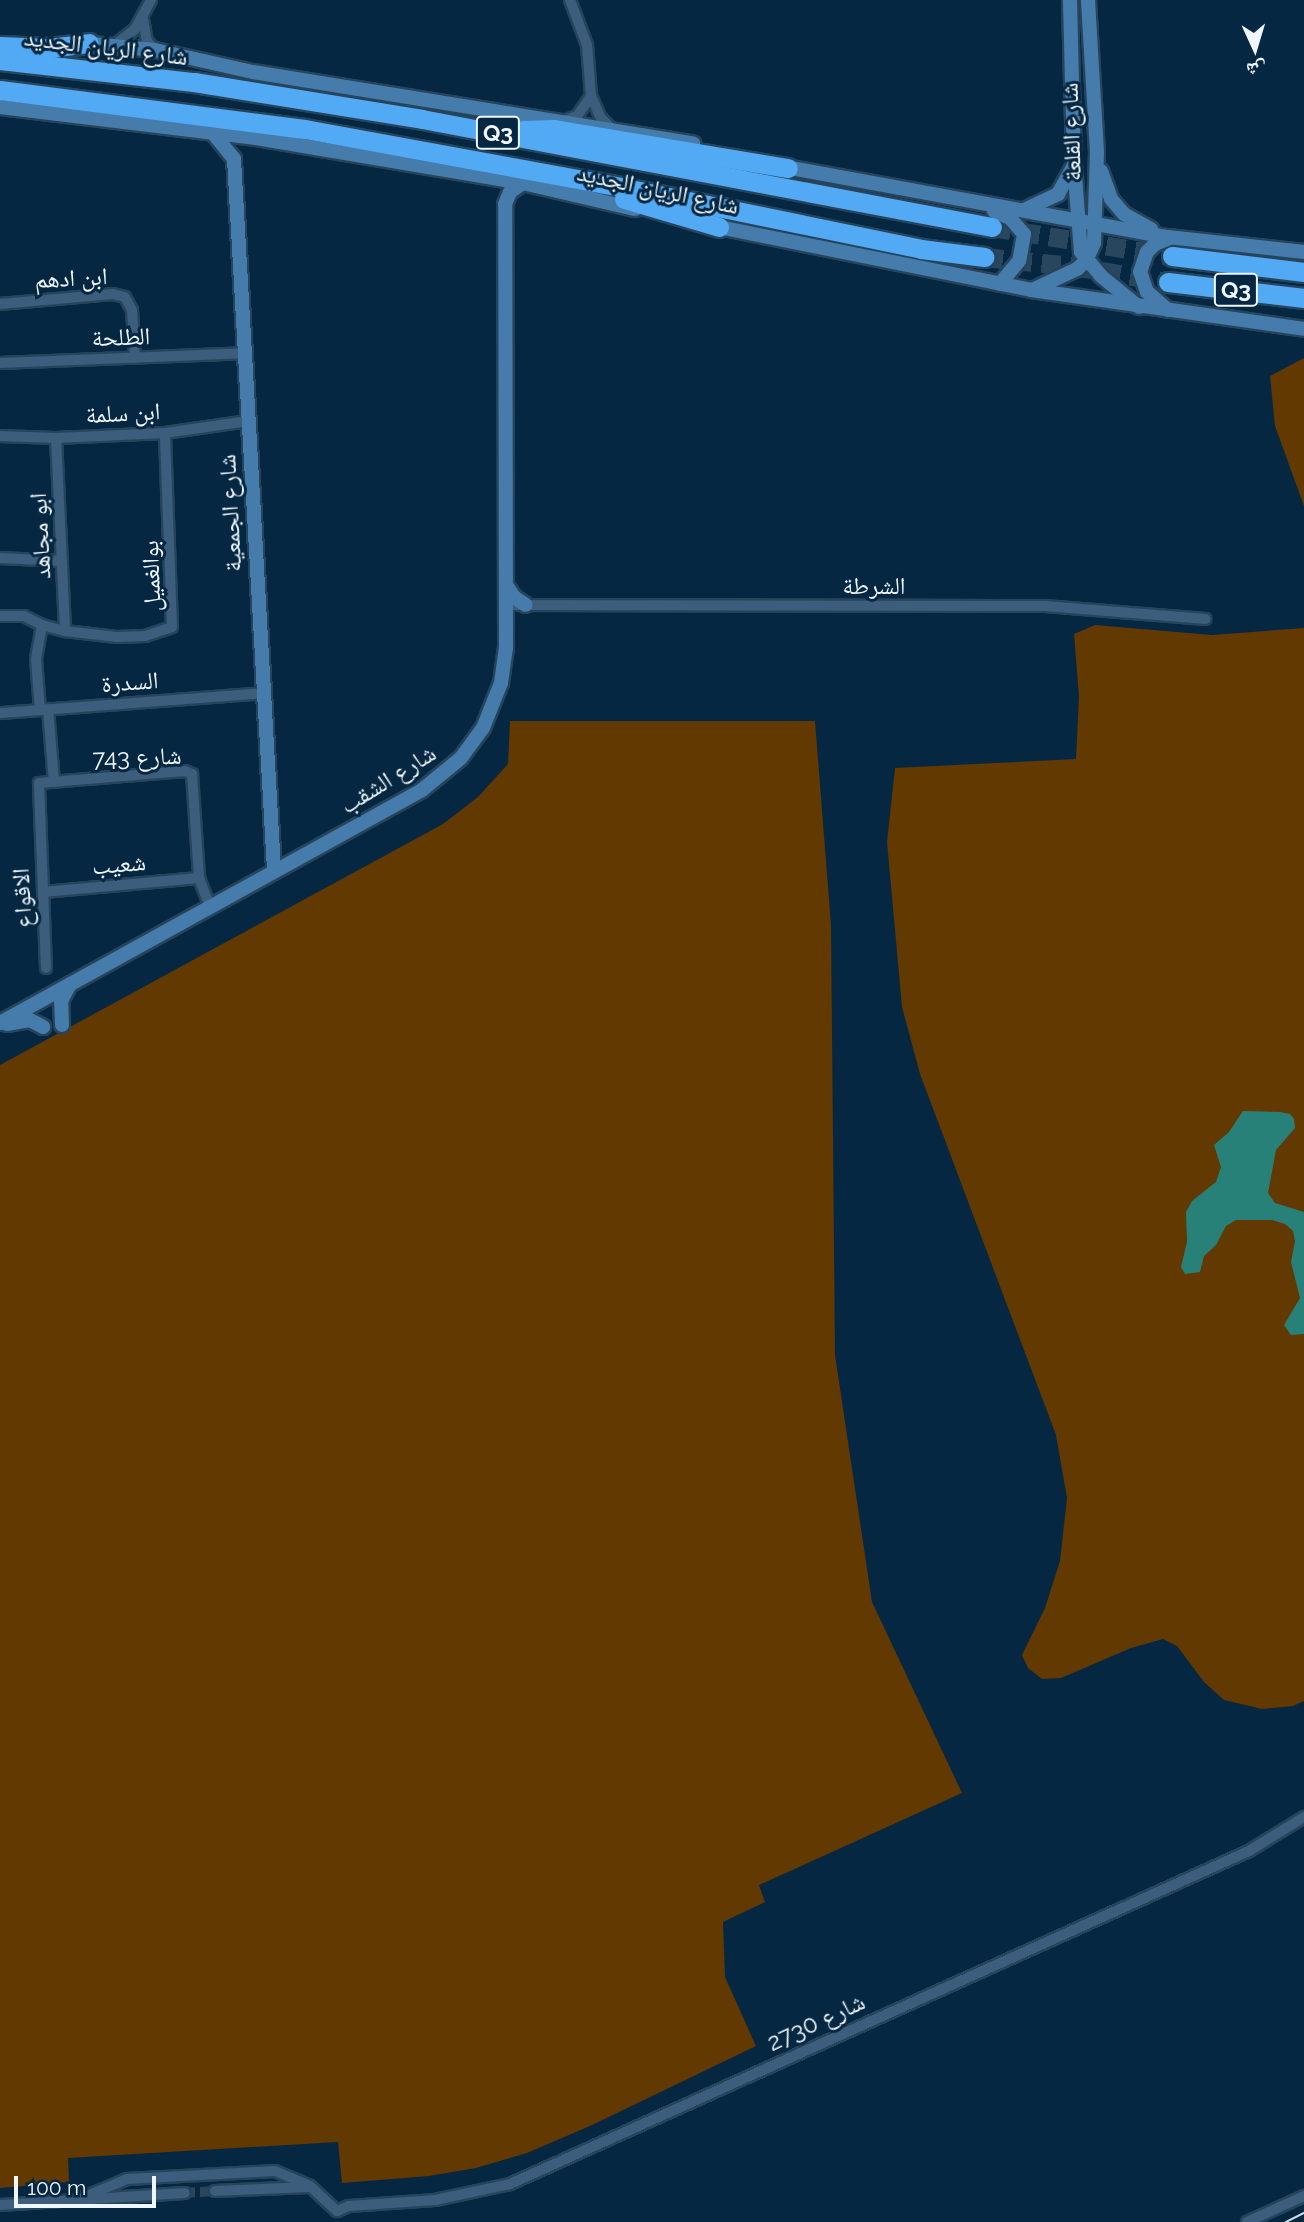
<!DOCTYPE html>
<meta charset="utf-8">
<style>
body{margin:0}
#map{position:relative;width:1304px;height:2222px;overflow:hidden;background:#052741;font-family:Raleway,"Noto Naskh Arabic",sans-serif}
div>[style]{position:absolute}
.green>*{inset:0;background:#623900}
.water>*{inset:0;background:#278179}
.street-tunnel>*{height:10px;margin-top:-5px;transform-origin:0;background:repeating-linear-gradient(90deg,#28465d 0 10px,transparent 0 15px)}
.highway-tunnel>*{height:19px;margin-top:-9.5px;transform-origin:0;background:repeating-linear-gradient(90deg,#28465d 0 19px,transparent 0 29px)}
.roads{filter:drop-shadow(2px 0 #26445b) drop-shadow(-2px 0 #26445b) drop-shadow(0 2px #26445b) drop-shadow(0 -2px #26445b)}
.street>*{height:10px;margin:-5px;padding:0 5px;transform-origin:5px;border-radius:5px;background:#3c5d7b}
.secondary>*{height:14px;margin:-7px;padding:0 7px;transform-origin:7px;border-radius:7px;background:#467cac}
.highway>*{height:19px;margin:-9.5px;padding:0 9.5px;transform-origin:9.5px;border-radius:9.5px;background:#52aaf5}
.tram>*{height:2px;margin:-1px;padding:0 1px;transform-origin:1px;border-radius:1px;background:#d5dfe8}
span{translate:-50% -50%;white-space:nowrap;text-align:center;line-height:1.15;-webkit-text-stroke:6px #052741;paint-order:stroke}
.shield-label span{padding:2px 5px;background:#052741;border:2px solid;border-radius:5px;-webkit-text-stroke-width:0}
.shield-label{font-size:23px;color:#eff6fd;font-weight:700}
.street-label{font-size:24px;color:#eff6fd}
.north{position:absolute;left:1220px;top:14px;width:70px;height:70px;-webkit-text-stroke:5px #052741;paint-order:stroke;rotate:176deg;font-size:19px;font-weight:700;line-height:28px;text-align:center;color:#eff6fd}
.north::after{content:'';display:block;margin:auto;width:24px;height:32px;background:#eff6fd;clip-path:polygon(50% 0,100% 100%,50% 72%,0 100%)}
.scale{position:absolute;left:14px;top:2176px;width:142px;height:32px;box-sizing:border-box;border:4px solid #eff6fd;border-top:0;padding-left:9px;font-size:21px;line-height:24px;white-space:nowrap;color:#eff6fd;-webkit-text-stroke:5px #052741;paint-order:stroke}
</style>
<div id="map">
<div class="green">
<div style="clip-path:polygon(1304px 358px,1304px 506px,1275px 426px,1270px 376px)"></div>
<div style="clip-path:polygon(1095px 625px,1212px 635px,1304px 628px,1304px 1701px,1293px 1706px,1262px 1709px,1224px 1700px,1204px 1682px,1177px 1646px,1163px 1639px,1131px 1648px,1061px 1678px,1042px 1679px,1028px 1668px,1022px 1655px,1045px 1608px,1060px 1561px,1067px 1498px,1056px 1435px,920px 1074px,902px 1007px,887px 842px,895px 768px,1076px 759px,1079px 697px,1074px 634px)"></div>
<div style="clip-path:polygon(510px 721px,815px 721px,831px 925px,835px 1355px,872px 1602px,962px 1793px,759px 1885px,765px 1902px,723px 1922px,725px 1977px,756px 2046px,590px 2126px,527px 2153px,476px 2168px,429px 2176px,342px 2183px,338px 2142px,68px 2158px,69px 2182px,0 2188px,0 1065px,443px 824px,478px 797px,508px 764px)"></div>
</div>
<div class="water">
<div style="clip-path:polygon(1243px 1111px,1280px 1112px,1290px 1114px,1294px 1119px,1295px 1128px,1276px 1150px,1268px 1193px,1275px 1203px,1304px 1212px,1304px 1334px,1291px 1335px,1284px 1325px,1300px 1298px,1291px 1262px,1295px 1241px,1293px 1231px,1285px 1224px,1272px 1220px,1236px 1220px,1226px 1226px,1216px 1245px,1204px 1256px,1200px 1272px,1185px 1274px,1181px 1267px,1187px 1242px,1186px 1212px,1192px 1201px,1216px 1182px,1221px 1167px,1214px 1145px,1229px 1132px)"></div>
</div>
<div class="street-tunnel">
<div style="left:185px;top:2193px;width:30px;rotate:-4deg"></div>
</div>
<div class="highway-tunnel">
<div style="left:992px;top:227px;width:182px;rotate:9.2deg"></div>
<div style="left:984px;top:257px;width:89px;rotate:5.8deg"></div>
<div style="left:1073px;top:266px;width:96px;rotate:9.6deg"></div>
</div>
<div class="roads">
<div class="street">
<div style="left:570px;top:0;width:48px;rotate:69.3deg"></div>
<div style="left:587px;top:45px;width:51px;rotate:85.5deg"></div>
<div style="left:591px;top:96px;width:24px;rotate:66deg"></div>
<div style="left:601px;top:118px;width:14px;rotate:45deg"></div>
<div style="left:143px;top:19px;width:22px;rotate:80deg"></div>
<div style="left:147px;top:41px;width:12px;rotate:48deg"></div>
<div style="left:116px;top:44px;width:24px;rotate:-38deg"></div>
<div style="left:135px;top:29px;width:33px;rotate:-61deg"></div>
<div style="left:564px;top:121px;width:14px;rotate:-21deg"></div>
<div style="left:577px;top:116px;width:24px;rotate:-55deg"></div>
<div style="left:0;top:304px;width:113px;rotate:-5.1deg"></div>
<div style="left:113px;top:294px;width:12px;rotate:14deg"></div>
<div style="left:125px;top:297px;width:15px;rotate:62deg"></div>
<div style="left:132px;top:310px;width:48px;rotate:86.4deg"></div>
<div style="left:0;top:363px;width:244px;rotate:-2.3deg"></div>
<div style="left:0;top:436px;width:56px;rotate:2deg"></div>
<div style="left:56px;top:438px;width:109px;rotate:-2.6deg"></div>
<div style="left:165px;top:433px;width:84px;rotate:-8.2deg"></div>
<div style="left:56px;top:438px;width:193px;rotate:87.3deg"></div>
<div style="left:0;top:558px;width:62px;rotate:2.8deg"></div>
<div style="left:506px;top:605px;width:539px;rotate:0.11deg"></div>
<div style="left:1045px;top:606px;width:161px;rotate:4.6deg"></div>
<div style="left:0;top:616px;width:24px"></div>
<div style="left:24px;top:616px;width:20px;rotate:27deg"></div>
<div style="left:42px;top:625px;width:35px;rotate:100deg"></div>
<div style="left:36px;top:659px;width:51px;rotate:85.5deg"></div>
<div style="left:42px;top:625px;width:24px;rotate:15deg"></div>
<div style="left:65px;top:631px;width:52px;rotate:6.6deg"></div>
<div style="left:117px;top:637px;width:28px;rotate:-2deg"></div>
<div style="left:145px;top:636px;width:28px;rotate:-18deg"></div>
<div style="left:172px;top:627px;width:194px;rotate:-92.1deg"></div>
<div style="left:48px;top:709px;width:73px;rotate:85.3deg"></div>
<div style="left:0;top:713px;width:265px;rotate:-4.3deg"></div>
<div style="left:43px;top:892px;width:157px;rotate:-5.1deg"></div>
<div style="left:46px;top:968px;width:185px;rotate:-92.2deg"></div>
<div style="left:39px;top:783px;width:146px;rotate:-4.7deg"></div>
<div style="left:185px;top:771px;width:8px;rotate:23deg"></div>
<div style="left:192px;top:774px;width:104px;rotate:86.1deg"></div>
<div style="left:199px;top:878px;width:25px;rotate:69deg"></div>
<div style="left:215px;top:2191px;width:93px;rotate:-2.5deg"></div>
<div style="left:77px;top:2200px;width:54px;rotate:-22.8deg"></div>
<div style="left:127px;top:2179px;width:148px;rotate:-3.1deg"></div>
<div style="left:275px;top:2171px;width:38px;rotate:23deg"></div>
<div style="left:310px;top:2186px;width:37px;rotate:43deg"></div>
<div style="left:0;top:2205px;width:185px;rotate:-3.7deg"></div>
<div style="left:337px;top:2211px;width:13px;rotate:-23deg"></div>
<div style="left:349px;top:2206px;width:86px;rotate:-4deg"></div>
<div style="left:435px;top:2200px;width:77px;rotate:-12deg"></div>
<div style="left:510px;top:2184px;width:811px;rotate:-24.26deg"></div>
<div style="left:1249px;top:1851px;width:65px;rotate:-31.7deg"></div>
<div style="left:1247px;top:2222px;width:63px;rotate:-24.5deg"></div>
</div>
<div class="secondary">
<div style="left:1070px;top:0;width:164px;rotate:88.6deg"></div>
<div style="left:1074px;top:164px;width:88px;rotate:85.5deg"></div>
<div style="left:1081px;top:252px;width:31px;rotate:50deg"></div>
<div style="left:1101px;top:276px;width:49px;rotate:39.2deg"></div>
<div style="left:82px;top:43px;width:73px;rotate:5.5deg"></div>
<div style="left:155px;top:50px;width:100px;rotate:12.7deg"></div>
<div style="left:253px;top:72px;width:446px;rotate:9.2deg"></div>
<div style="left:0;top:107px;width:258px;rotate:6.9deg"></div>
<div style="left:256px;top:138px;width:271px;rotate:9.6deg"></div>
<div style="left:523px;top:183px;width:115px;rotate:13.1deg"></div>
<div style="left:213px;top:133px;width:33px;rotate:51deg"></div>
<div style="left:234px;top:159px;width:713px;rotate:86.78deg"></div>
<div style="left:780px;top:166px;width:394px;rotate:10.4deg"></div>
<div style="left:1168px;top:237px;width:137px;rotate:6.3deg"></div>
<div style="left:1101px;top:171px;width:30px;rotate:70deg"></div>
<div style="left:1111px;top:199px;width:20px;rotate:49deg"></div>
<div style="left:1124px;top:214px;width:31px;rotate:29deg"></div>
<div style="left:1024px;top:210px;width:38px;rotate:-25deg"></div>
<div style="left:1058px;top:194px;width:33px;rotate:-61deg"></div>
<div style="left:994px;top:211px;width:17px;rotate:24deg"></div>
<div style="left:1010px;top:218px;width:21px;rotate:49deg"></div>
<div style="left:1024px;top:234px;width:27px;rotate:100deg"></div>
<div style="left:1019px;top:261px;width:30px;rotate:130deg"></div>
<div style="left:709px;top:225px;width:328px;rotate:11.4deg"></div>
<div style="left:1031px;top:290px;width:276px;rotate:8.1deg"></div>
<div style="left:1032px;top:290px;width:50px;rotate:-25deg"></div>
<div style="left:1077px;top:269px;width:12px;rotate:-42deg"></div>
<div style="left:1086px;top:261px;width:20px;rotate:-66deg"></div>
<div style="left:1094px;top:243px;width:91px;rotate:-88.1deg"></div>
<div style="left:1097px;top:152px;width:152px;rotate:-93.4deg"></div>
<div style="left:1168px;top:310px;width:28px;rotate:-139deg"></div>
<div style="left:1147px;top:292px;width:21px;rotate:-109deg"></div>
<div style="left:1140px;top:272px;width:21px;rotate:-71deg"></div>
<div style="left:1147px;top:252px;width:11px;rotate:-45deg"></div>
<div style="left:1155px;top:244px;width:16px;rotate:-22deg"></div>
<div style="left:506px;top:585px;width:14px;rotate:56deg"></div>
<div style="left:514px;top:597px;width:14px;rotate:34deg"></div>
<div style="left:0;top:1023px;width:482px;rotate:-28.9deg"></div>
<div style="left:422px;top:790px;width:50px;rotate:-39.4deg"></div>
<div style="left:461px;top:758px;width:37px;rotate:-54deg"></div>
<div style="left:483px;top:728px;width:48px;rotate:-68.2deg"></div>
<div style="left:501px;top:683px;width:35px;rotate:-82deg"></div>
<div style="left:506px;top:648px;width:444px;rotate:-90.1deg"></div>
<div style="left:505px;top:204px;width:13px;rotate:-67deg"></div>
<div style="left:510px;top:192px;width:16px;rotate:-35deg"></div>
<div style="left:7px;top:1024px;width:23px;rotate:-10deg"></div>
<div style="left:30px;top:1020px;width:15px;rotate:28deg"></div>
<div style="left:62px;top:1025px;width:24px;rotate:-92deg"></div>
<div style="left:61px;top:1001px;width:19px;rotate:-62deg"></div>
</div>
<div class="highway">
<div style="left:0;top:46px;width:49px;rotate:2.3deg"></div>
<div style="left:49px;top:48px;width:40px;rotate:-7.1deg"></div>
<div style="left:0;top:60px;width:195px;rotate:6.5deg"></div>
<div style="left:194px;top:82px;width:231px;rotate:9.2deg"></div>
<div style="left:422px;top:119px;width:580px;rotate:10.73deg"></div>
<div style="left:0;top:90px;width:307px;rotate:7.3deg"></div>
<div style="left:305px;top:129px;width:325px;rotate:10.4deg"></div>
<div style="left:625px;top:188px;width:302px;rotate:11.6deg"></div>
<div style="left:921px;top:249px;width:64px;rotate:7.2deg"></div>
<div style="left:523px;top:130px;width:31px;rotate:-2deg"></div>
<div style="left:554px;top:129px;width:237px;rotate:9.5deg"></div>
<div style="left:624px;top:199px;width:99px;rotate:16.4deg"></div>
<div style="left:1172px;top:256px;width:133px;rotate:6.9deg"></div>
<div style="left:1168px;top:282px;width:137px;rotate:6.7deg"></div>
</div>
</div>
<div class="tram">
<div style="left:1286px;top:2222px;width:20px;rotate:-27deg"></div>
</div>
<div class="shield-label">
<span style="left:498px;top:133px">Q3</span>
<span style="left:1236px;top:290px">Q3</span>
</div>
<div class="street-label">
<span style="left:106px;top:47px;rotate:7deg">شارع الريان الجديد</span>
<span style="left:1071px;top:132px;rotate:-92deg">شارع القلعة</span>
<span style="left:658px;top:189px;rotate:12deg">شارع الريان الجديد</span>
<span style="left:71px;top:278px;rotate:-3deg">ابن ادهم</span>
<span style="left:121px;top:337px;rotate:-2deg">الطلحة</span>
<span style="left:123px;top:413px;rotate:-3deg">ابن سلمة</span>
<span style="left:230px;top:513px;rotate:-93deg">شارع الجمعية</span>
<span style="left:40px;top:536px;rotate:-93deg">ابو مجاهد</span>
<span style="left:151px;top:576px;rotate:-92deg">بوالغميل</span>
<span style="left:874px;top:586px">الشرطة</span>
<span style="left:130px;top:682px;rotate:-4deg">السدرة</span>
<span style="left:137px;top:757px;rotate:-2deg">شارع 743</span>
<span style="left:388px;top:779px;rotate:-32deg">شارع الشقب</span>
<span style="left:119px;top:864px;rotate:-5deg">شعيب</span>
<span style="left:22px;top:898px;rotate:-93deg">الاقواع</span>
<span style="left:816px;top:2022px;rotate:-25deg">شارع 2730</span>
</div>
<div class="north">ش</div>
<div class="scale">100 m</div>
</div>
